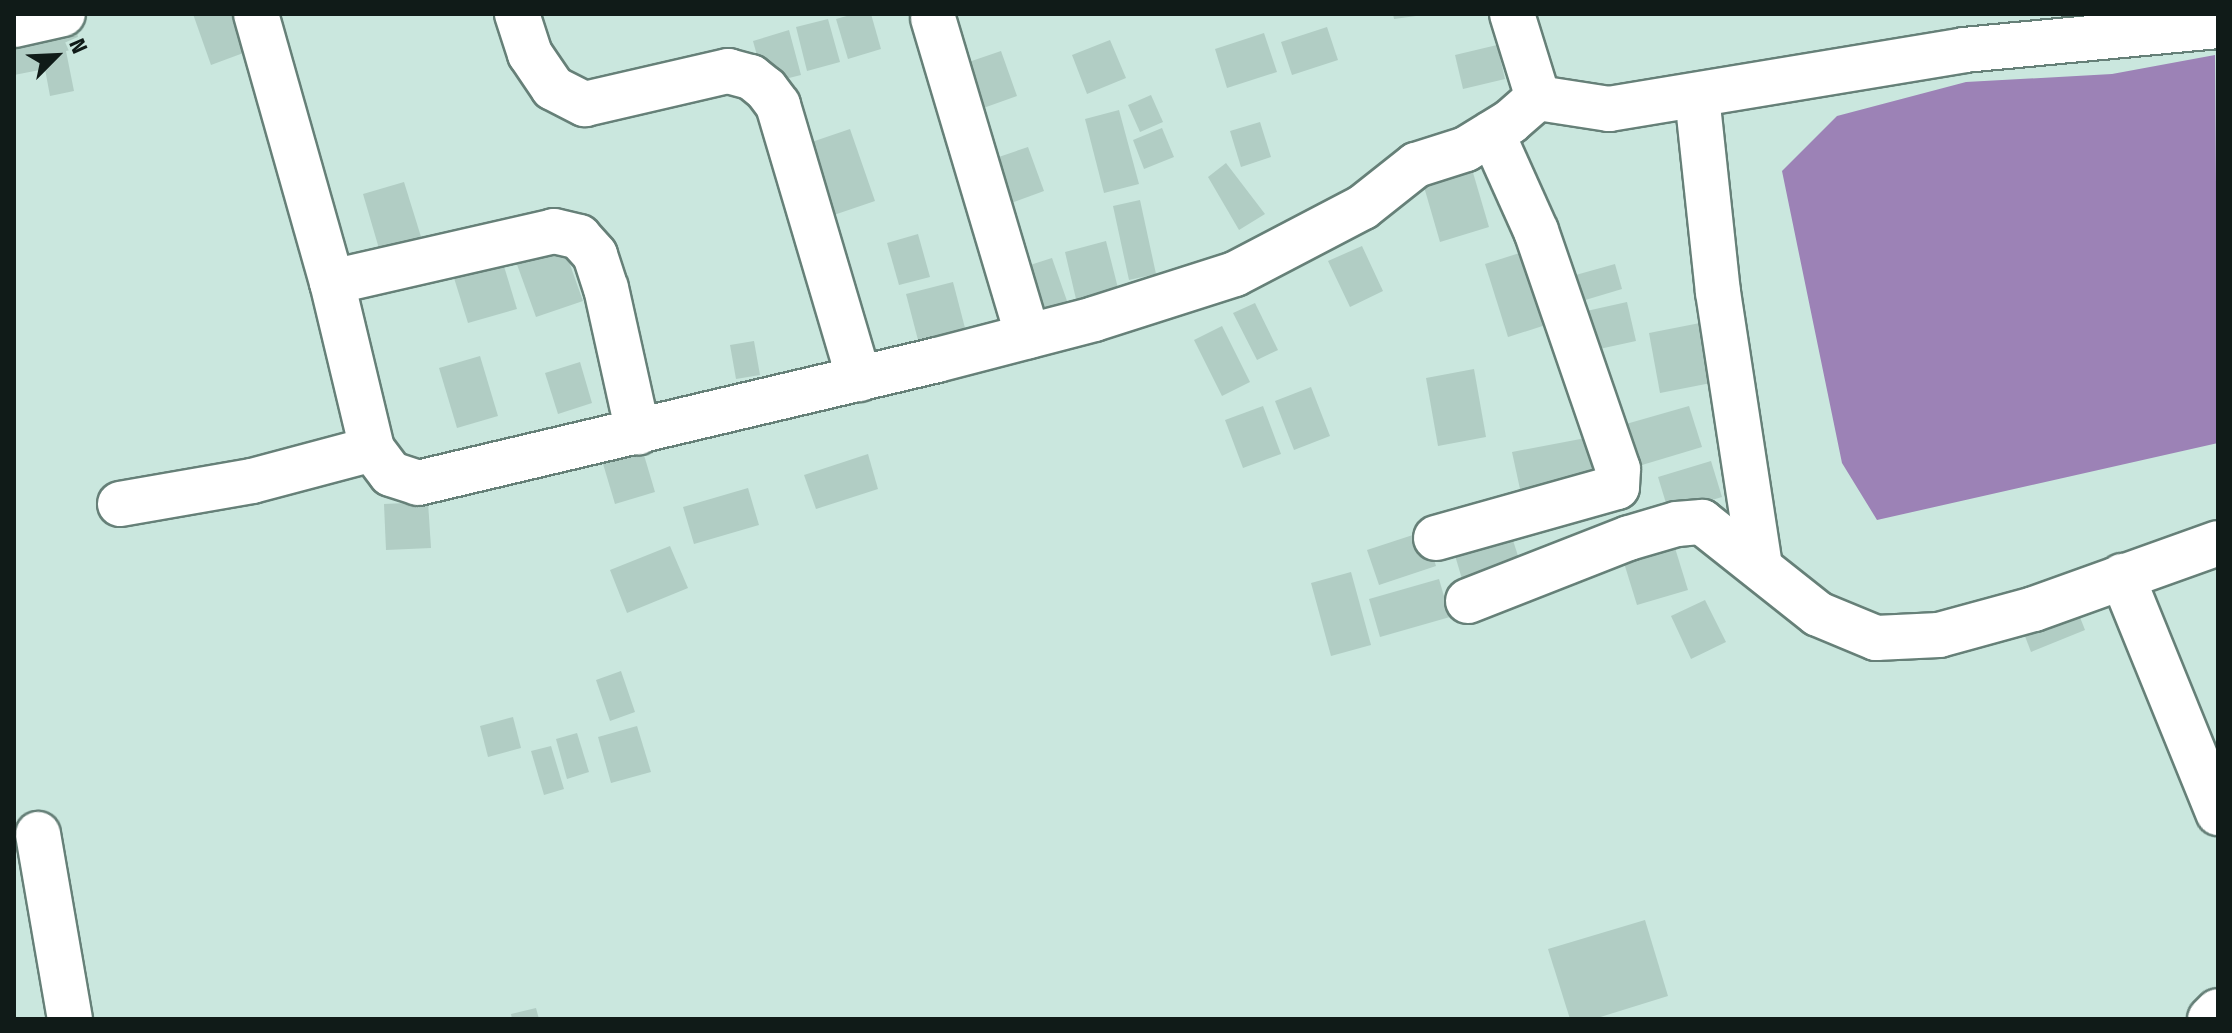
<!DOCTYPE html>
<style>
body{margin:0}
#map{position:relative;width:2232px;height:1033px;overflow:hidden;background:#cae7de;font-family:"Fira Sans Condensed",sans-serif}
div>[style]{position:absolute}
.water>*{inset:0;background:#9c82b6}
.building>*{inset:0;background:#b1cdc4}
.roads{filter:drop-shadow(2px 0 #668078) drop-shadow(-2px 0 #668078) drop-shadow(0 2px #668078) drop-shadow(0 -2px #668078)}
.minor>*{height:44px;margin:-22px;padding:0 22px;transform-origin:22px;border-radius:22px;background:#fff}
span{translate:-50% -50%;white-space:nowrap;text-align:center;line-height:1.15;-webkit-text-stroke:6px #cae7de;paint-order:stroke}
.frame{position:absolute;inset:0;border:16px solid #101b18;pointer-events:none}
.north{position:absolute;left:16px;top:16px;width:80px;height:80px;-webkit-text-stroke:6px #cae7de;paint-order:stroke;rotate:66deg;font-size:22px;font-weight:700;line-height:32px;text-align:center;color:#101b18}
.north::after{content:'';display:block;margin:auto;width:28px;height:36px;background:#101b18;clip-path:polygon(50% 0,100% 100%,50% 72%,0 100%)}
</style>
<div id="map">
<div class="water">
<div style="clip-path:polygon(2215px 55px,2218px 443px,1877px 520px,1842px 463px,1782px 171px,1837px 116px,1966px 82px,2112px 74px)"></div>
</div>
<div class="building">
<div style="clip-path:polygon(193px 14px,232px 14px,246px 52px,211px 65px)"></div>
<div style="clip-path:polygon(854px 14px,871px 14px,881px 49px,848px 59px,836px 19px)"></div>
<div style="clip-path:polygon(1393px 14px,1416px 14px,1416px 16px,1394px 19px)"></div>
<div style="clip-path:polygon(828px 19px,840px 62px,807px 71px,796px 27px)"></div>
<div style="clip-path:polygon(76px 27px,80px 48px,66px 51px,74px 91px,50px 96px,45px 69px,14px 75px,14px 40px)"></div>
<div style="clip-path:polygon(1327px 27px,1338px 60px,1292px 75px,1281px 42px)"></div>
<div style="clip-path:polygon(789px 30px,801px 75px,765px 84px,753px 41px)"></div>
<div style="clip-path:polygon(1264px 33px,1277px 72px,1227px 88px,1215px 49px)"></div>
<div style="clip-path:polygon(1110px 40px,1126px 78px,1087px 94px,1072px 55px)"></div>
<div style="clip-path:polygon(1497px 45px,1505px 79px,1463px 89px,1455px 55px)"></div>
<div style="clip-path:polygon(1001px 51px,1017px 96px,975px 111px,960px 65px)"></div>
<div style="clip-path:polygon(1151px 95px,1163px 122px,1140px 132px,1128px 105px)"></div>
<div style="clip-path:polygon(1119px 110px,1139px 184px,1104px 193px,1085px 119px)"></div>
<div style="clip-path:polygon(1260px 122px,1271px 157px,1241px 167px,1230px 131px)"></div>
<div style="clip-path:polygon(1162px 128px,1174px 157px,1144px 169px,1133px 140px)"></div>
<div style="clip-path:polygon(850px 129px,875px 201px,828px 217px,803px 145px)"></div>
<div style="clip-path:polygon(1028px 147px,1044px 191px,1003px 206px,987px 161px)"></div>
<div style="clip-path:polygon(1469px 159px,1489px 227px,1440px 242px,1420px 173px)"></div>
<div style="clip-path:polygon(1226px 163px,1265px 214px,1239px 230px,1208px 177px)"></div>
<div style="clip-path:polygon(404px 182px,422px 240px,380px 252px,363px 194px)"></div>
<div style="clip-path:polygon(1140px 200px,1156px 274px,1129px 280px,1113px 206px)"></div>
<div style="clip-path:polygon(918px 234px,930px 277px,899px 285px,887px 243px)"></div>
<div style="clip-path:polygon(1106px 241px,1118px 288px,1076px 299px,1065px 252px)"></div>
<div style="clip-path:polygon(562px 242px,583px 301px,536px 317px,515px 259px)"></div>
<div style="clip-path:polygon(1362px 246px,1383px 291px,1350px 307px,1328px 261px)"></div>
<div style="clip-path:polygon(1529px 250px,1552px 323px,1508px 337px,1485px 264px)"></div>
<div style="clip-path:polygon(1052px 258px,1067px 301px,1026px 314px,1011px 271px)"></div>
<div style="clip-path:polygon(503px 263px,517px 309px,468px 323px,454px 278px)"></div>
<div style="clip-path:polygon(1615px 264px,1622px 289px,1572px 304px,1565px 278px)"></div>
<div style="clip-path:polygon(953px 282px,965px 328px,918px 340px,906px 294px)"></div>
<div style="clip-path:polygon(1627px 302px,1636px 341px,1581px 353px,1573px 314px)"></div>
<div style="clip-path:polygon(1255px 303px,1278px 350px,1257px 360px,1233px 313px)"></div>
<div style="clip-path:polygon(1700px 323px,1711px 383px,1660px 393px,1649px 333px)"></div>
<div style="clip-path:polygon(1222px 326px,1250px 382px,1222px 396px,1194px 340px)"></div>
<div style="clip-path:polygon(754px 341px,760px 375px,736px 379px,730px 345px)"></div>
<div style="clip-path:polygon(480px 356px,498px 416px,457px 428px,439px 368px)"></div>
<div style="clip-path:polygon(580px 362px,592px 403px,558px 414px,545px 373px)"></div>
<div style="clip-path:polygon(1474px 369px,1486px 437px,1438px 446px,1426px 378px)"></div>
<div style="clip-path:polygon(1311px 387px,1330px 436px,1294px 450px,1275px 401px)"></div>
<div style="clip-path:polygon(1263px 406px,1281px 454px,1243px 468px,1225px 420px)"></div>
<div style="clip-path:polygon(1689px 406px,1702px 447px,1632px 468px,1619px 426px)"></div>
<div style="clip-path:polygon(1591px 437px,1598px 475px,1520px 489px,1512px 452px)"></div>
<div style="clip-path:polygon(641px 445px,655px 492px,615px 504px,601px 457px)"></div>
<div style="clip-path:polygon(868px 454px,878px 489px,816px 509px,804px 475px)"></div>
<div style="clip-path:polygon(1711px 461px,1722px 497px,1669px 513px,1658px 477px)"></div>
<div style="clip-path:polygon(748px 488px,759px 525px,694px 544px,683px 507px)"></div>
<div style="clip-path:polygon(428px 502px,431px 548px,386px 550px,384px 504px)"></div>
<div style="clip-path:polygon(1508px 525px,1520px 562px,1462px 579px,1451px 542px)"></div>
<div style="clip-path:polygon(1425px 531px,1436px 566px,1379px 585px,1367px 550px)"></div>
<div style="clip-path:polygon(1671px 535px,1688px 590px,1637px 605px,1620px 550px)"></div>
<div style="clip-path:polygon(670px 546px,688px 588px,627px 613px,610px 570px)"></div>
<div style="clip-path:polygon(1351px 572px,1371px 645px,1331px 656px,1311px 583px)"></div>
<div style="clip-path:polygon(1439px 579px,1450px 617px,1380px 637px,1369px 599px)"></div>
<div style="clip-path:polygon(1705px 600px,1726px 642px,1691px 659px,1671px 616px)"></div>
<div style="clip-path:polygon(2074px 602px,2085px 630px,2031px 652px,2020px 623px)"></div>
<div style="clip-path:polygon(621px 671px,635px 712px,610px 721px,596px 680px)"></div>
<div style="clip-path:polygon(513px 717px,521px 748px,488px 757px,480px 726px)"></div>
<div style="clip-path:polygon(637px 726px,651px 772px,611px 783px,598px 737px)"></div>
<div style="clip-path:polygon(577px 733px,589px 772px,567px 779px,556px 739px)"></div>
<div style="clip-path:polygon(551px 746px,564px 789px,544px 795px,531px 751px)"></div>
<div style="clip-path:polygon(1645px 920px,1668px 996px,1594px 1019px,1570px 1019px,1548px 949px)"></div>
<div style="clip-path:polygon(536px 1008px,539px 1019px,512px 1019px,511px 1014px)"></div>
</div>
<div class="roads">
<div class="minor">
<div style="left:256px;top:14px;width:279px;rotate:74.2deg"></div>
<div style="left:332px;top:282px;width:172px;rotate:76.5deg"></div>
<div style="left:372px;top:449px;width:31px;rotate:53deg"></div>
<div style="left:391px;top:474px;width:28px;rotate:18deg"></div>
<div style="left:418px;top:483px;width:533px;rotate:-13.33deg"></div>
<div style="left:937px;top:360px;width:162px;rotate:-14.6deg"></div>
<div style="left:1094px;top:319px;width:148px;rotate:-17.7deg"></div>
<div style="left:1235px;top:274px;width:144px;rotate:-27.6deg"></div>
<div style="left:1363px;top:207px;width:68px;rotate:-38.4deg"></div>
<div style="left:1416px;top:165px;width:52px;rotate:-17.7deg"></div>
<div style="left:1466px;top:149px;width:52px;rotate:-31.5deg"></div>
<div style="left:1510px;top:122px;width:37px;rotate:-41deg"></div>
<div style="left:517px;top:14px;width:42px;rotate:72deg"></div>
<div style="left:530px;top:54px;width:41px;rotate:55.9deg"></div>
<div style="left:553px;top:88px;width:36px;rotate:27deg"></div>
<div style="left:585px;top:104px;width:147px;rotate:-13deg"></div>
<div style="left:728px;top:71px;width:24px;rotate:15deg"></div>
<div style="left:751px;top:77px;width:19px;rotate:39deg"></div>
<div style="left:766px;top:89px;width:20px;rotate:53deg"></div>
<div style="left:778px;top:105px;width:286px;rotate:73.5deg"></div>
<div style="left:1512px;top:14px;width:88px;rotate:72.8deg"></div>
<div style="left:1538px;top:98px;width:72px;rotate:8.8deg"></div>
<div style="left:1609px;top:109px;width:360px;rotate:-9.4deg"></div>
<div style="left:1964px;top:50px;width:255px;rotate:-5.4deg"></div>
<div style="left:933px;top:18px;width:332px;rotate:73.4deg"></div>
<div style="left:14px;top:25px;width:50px;rotate:-12.7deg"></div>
<div style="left:1697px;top:96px;width:197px;rotate:83.9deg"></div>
<div style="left:1718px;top:292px;width:276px;rotate:81.3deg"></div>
<div style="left:332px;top:282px;width:228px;rotate:-12.9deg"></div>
<div style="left:554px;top:231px;width:26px;rotate:13deg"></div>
<div style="left:579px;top:237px;width:24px;rotate:48deg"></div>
<div style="left:595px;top:255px;width:35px;rotate:72deg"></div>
<div style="left:606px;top:288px;width:148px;rotate:77.5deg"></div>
<div style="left:120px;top:504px;width:134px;rotate:-9.9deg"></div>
<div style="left:252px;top:481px;width:124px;rotate:-14.9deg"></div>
<div style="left:1436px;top:538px;width:188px;rotate:-15.7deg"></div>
<div style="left:1617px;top:487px;width:18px;rotate:-87deg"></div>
<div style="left:1618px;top:469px;width:252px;rotate:-109deg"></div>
<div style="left:1536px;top:231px;width:107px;rotate:-114.2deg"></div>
<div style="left:2122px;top:576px;width:256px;rotate:67.9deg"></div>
<div style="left:1468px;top:601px;width:173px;rotate:-21.4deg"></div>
<div style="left:1629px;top:538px;width:50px;rotate:-16.3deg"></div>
<div style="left:1677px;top:524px;width:25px;rotate:-5deg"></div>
<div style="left:1702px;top:522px;width:148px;rotate:38.4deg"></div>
<div style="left:1818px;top:614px;width:63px;rotate:22.5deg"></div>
<div style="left:1876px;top:638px;width:63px;rotate:-2.7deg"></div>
<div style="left:1939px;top:635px;width:98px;rotate:-15.3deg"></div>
<div style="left:2034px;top:609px;width:195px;rotate:-19.7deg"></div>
<div style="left:38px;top:834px;width:188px;rotate:80.2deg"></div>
<div style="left:2210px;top:1019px;width:11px;rotate:-45deg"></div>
</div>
</div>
<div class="frame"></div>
<div class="north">N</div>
</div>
